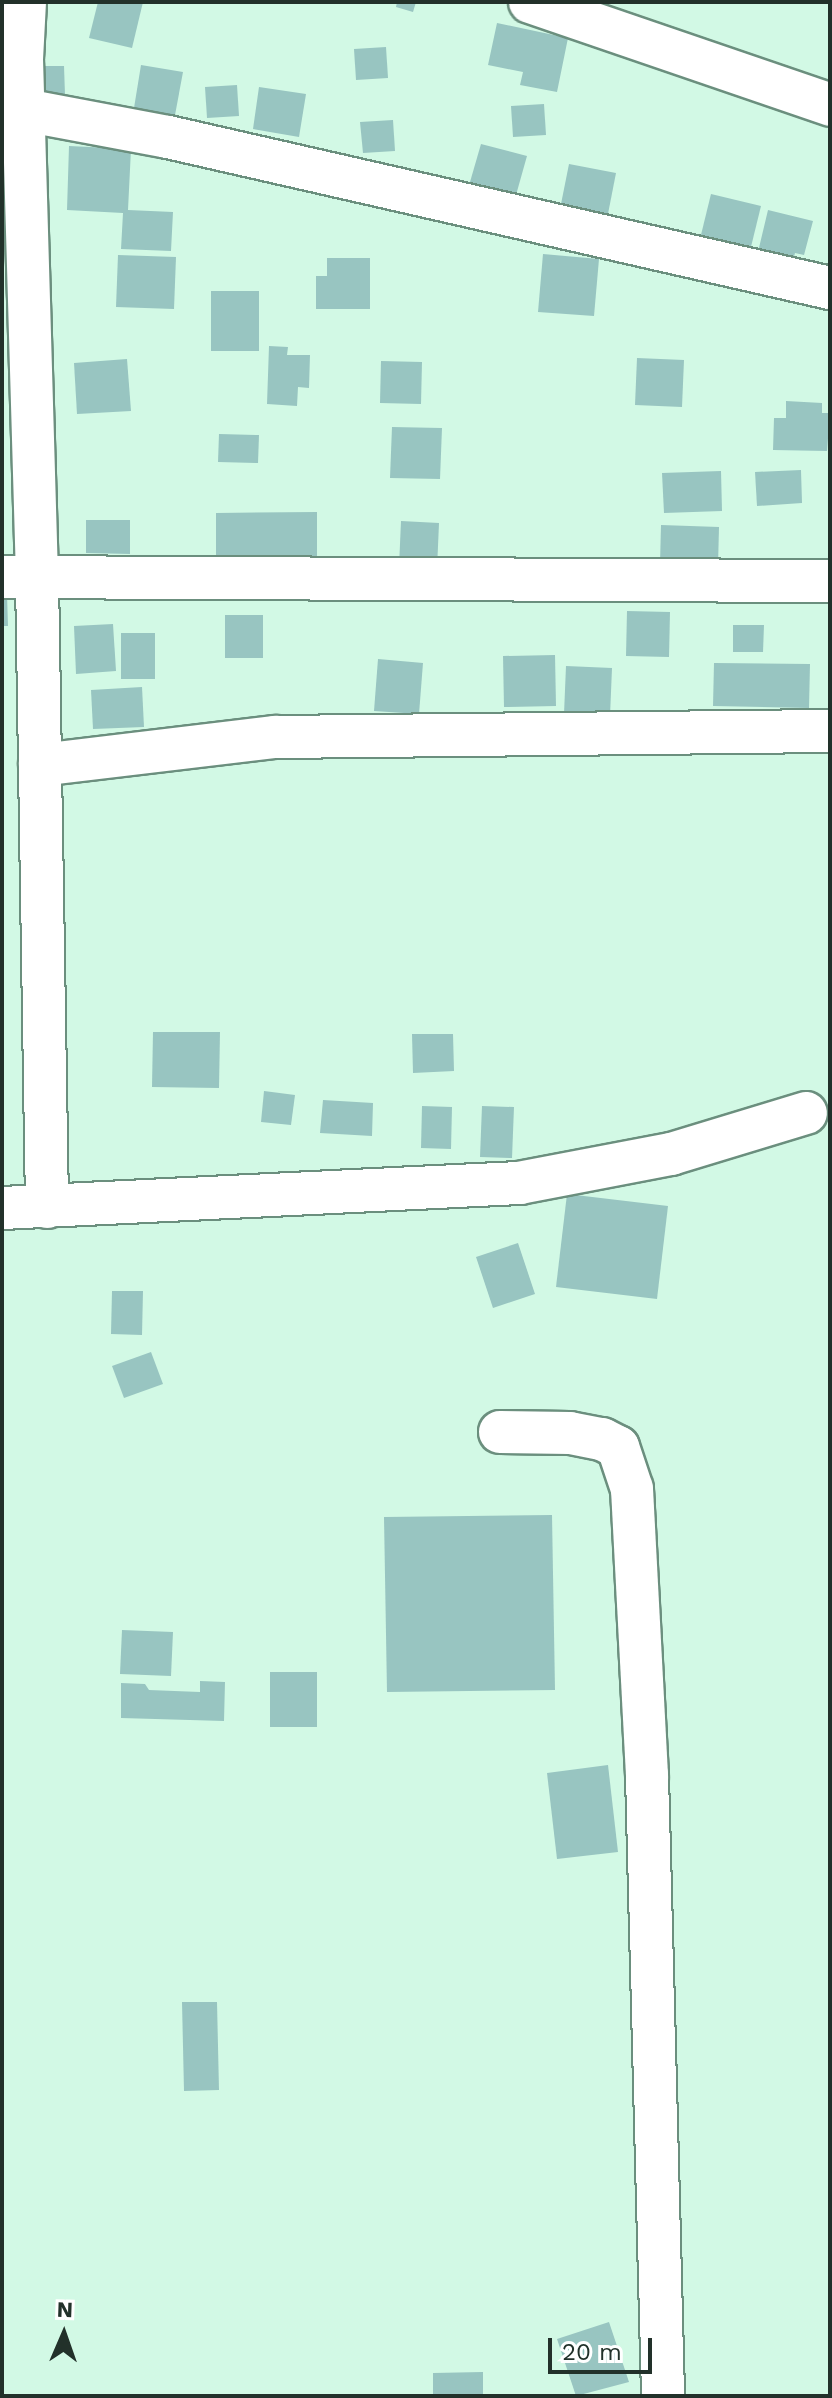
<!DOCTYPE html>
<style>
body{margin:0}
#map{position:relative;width:832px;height:2398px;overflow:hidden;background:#d2f9e5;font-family:"Work Sans",sans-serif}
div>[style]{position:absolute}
.building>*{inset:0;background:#98c5c1}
.roads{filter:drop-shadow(2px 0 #6b8f7e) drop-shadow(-2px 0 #6b8f7e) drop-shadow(0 2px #6b8f7e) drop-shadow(0 -2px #6b8f7e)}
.minor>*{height:42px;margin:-21px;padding:0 21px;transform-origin:21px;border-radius:21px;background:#fff}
span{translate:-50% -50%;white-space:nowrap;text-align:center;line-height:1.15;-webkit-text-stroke:6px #fff;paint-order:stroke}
.frame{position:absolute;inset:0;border:4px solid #22312a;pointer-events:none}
.north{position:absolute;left:24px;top:2294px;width:80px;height:80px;-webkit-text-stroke:6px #fff;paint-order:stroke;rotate:2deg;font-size:22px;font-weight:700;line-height:32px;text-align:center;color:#22312a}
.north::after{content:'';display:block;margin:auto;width:28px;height:36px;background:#22312a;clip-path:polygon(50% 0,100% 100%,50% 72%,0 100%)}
.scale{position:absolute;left:548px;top:2338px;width:104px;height:36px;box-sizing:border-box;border:4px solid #22312a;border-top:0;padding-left:10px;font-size:24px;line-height:28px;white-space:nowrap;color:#22312a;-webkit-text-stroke:6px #fff;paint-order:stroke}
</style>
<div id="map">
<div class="building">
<div style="clip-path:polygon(98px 2px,143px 2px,132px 48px,89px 38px)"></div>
<div style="clip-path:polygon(397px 2px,416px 2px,413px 12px,396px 7px)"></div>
<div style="clip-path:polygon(497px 23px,568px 38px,557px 92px,520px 85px,523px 72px,488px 65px)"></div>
<div style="clip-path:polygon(386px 47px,388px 78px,356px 80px,354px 49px)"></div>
<div style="clip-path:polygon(141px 65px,183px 72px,175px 115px,134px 108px)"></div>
<div style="clip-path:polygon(42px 66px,64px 66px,65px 95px,42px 95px)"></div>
<div style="clip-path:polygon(237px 85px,239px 116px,207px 118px,205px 87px)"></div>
<div style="clip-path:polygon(259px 87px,306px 94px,299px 137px,253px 129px)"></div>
<div style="clip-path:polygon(544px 104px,546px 135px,513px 137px,511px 106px)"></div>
<div style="clip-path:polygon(393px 120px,395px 151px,363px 153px,360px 122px)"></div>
<div style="clip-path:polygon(481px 144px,527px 156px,516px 195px,470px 182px)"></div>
<div style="clip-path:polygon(69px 146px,131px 149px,128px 210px,173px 212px,171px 251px,121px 249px,123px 213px,67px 210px)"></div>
<div style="clip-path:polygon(569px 164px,616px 173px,606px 224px,559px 214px)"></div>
<div style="clip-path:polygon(711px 194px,761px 206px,749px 255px,699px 243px)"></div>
<div style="clip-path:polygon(768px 210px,813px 221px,804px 255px,795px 253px,793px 261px,758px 252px)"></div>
<div style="clip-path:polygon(543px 254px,599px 259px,594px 316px,538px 312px)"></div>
<div style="clip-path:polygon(118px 255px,176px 257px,174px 309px,116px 307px)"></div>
<div style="clip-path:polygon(327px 258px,370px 258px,370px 309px,316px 309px,316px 276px,327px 276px)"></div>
<div style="clip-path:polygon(211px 291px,259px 291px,259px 351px,211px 351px)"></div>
<div style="clip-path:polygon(269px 346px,288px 347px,287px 355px,310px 355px,309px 388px,298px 387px,297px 406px,267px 404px)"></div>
<div style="clip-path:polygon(637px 358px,684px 360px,682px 407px,635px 405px)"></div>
<div style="clip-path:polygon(127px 359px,131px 411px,77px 414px,74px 363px)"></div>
<div style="clip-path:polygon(381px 361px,422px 362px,421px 404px,380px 403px)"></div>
<div style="clip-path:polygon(786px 401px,822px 403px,822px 413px,830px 413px,827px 451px,773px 450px,774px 418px,786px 418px)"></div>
<div style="clip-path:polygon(392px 427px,442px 428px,440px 479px,390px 478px)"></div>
<div style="clip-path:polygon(219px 434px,259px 435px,258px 463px,218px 462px)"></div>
<div style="clip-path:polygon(801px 470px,802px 503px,757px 506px,755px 472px)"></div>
<div style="clip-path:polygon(721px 471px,722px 511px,664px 513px,662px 473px)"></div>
<div style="clip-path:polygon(317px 512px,317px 561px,216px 562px,216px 513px)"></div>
<div style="clip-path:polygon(86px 520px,130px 520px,130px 554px,86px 553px)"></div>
<div style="clip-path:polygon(401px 521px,439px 523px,437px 569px,399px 567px)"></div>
<div style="clip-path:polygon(661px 525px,719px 527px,718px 566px,660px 564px)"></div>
<div style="clip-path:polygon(2px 595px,7px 595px,8px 626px,2px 626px)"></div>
<div style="clip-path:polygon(627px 611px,670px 612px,669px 657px,626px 656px)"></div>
<div style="clip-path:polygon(225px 615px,263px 615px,263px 658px,225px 658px)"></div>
<div style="clip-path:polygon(113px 624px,116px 671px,76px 674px,74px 626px)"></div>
<div style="clip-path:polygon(733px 625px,764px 625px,763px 652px,733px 652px)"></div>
<div style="clip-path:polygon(121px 633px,155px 633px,155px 679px,121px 679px)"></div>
<div style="clip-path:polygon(555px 655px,556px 706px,504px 707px,503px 656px)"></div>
<div style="clip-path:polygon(378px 659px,423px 663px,419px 714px,374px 711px)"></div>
<div style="clip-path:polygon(714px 663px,810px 664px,809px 708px,713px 706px)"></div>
<div style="clip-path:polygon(566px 666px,612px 668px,610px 716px,564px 714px)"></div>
<div style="clip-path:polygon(142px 687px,144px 727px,93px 729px,91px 690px)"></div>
<div style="clip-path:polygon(153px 1032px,220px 1032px,219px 1088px,152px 1087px)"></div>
<div style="clip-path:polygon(412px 1034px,453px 1034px,454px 1071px,413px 1073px)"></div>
<div style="clip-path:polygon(264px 1091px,295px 1095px,291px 1125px,261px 1122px)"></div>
<div style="clip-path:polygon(323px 1100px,373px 1103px,372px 1136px,320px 1133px)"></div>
<div style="clip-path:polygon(422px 1106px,452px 1107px,451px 1149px,421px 1148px)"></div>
<div style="clip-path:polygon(482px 1106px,514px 1107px,512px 1158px,480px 1157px)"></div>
<div style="clip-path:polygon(567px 1194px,668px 1206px,657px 1299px,556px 1287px)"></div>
<div style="clip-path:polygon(518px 1243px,535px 1294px,493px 1308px,476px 1257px)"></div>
<div style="clip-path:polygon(112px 1291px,143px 1291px,142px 1335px,111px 1334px)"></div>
<div style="clip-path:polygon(151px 1352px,163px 1384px,124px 1398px,112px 1366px)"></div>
<div style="clip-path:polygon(552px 1515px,555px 1690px,387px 1692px,384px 1517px)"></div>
<div style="clip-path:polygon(122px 1630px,173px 1632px,171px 1676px,120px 1674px)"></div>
<div style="clip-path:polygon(270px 1672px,317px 1672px,317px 1727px,270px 1727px)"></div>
<div style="clip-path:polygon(200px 1681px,225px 1682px,224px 1721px,121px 1718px,121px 1683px,145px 1684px,149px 1690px,200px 1692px)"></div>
<div style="clip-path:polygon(608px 1765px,618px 1852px,557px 1859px,547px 1773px)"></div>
<div style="clip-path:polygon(182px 2002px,217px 2002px,219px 2090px,184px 2091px)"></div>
<div style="clip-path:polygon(609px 2322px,629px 2382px,576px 2396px,557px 2339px)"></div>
<div style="clip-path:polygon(483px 2372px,483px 2396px,433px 2396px,433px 2373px)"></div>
</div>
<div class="roads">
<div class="minor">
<div style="left:25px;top:2px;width:57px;rotate:93deg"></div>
<div style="left:22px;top:59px;width:517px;rotate:88.34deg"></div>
<div style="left:37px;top:576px;width:631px;rotate:89.09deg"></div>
<div style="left:530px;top:2px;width:317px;rotate:18.9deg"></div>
<div style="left:2px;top:114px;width:22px;rotate:-10deg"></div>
<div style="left:24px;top:110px;width:147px;rotate:10.6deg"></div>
<div style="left:168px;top:137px;width:679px;rotate:12.85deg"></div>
<div style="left:2px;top:577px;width:828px;rotate:0.28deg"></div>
<div style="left:40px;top:765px;width:237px;rotate:-6.8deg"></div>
<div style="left:275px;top:737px;width:555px;rotate:-0.62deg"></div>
<div style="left:2px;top:1208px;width:518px;rotate:-2.77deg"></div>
<div style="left:519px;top:1183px;width:155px;rotate:-10.8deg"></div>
<div style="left:671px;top:1154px;width:141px;rotate:-16.9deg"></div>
<div style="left:500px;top:1432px;width:70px;rotate:0.8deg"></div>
<div style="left:570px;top:1433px;width:33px;rotate:11deg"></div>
<div style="left:602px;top:1439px;width:18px;rotate:27deg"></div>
<div style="left:618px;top:1447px;width:44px;rotate:71.6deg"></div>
<div style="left:632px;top:1489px;width:286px;rotate:87deg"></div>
<div style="left:647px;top:1775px;width:621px;rotate:88.52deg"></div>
</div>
</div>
<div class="frame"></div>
<div class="north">N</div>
<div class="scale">20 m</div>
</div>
